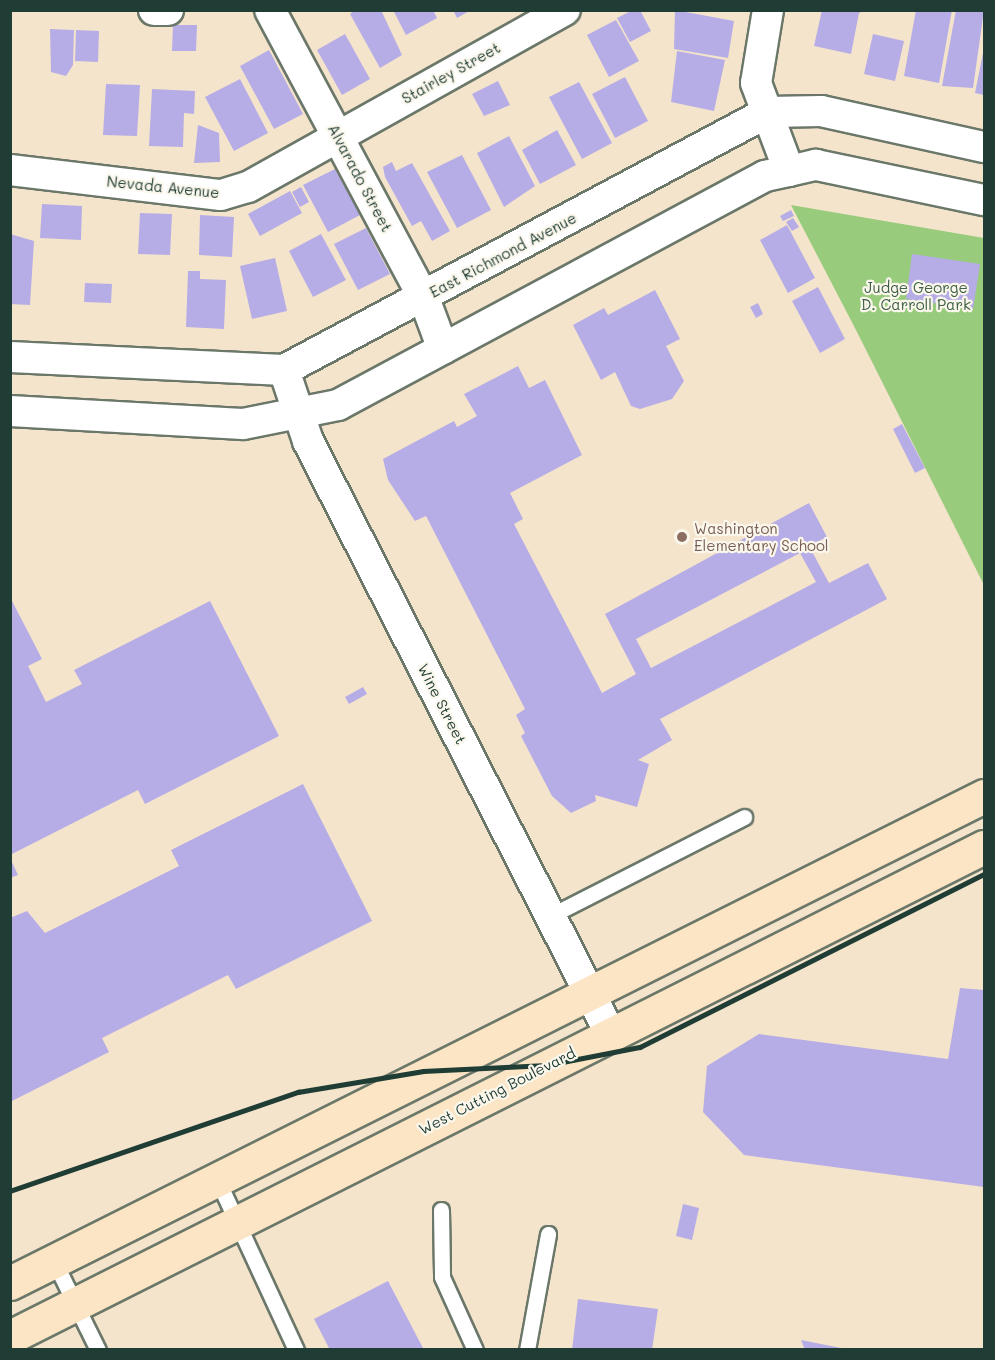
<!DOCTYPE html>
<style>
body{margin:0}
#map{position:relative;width:995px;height:1360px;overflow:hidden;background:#f5e4cc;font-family:Mali,sans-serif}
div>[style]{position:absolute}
.green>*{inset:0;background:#98cb7c}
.building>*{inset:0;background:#b6ade6}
.roads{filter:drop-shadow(2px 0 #6a7769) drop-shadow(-2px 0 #6a7769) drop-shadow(0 2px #6a7769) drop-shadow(0 -2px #6a7769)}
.lane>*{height:15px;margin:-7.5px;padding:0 7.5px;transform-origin:7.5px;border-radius:7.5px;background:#fff}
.street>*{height:30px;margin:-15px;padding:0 15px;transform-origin:15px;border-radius:15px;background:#fff}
.secondary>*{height:33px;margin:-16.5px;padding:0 16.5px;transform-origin:16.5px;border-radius:16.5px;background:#fce5c4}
.rail>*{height:4.5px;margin:-2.25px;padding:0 2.25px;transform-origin:2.25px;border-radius:2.25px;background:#1f3d34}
.dots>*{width:16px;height:16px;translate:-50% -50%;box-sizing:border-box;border:3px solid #fbf7ec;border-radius:50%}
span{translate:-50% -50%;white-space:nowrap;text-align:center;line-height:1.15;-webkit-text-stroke:4.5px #fbf7ec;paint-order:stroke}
.street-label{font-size:15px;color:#1f3d34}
.park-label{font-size:15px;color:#3d6046}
.education-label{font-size:15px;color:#785e54}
.left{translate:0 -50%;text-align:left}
.frame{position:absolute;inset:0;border:12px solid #1f3d34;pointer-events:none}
</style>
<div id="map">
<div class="green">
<div style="clip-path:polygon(791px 205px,984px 238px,984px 585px,856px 330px)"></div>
</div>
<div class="building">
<div style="clip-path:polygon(355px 10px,381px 10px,402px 55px,380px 68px,350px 14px)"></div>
<div style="clip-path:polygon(393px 10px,433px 10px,437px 18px,406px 35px)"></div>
<div style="clip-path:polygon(453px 10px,471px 10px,457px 18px)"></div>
<div style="clip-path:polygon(633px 10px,640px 10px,651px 31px,630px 42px,617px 18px)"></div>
<div style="clip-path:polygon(675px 10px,734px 21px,728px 58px,674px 49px)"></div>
<div style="clip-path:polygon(822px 10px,866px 10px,859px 13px,851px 54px,814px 46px)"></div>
<div style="clip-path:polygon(916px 10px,952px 10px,939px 83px,904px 76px)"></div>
<div style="clip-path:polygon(956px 10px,984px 10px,973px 88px,942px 86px)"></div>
<div style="clip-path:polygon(616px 20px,639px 61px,609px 77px,587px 35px)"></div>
<div style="clip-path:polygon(173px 25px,197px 25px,196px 51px,172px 51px)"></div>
<div style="clip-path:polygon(50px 29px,74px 30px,73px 65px,66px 76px,51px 72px)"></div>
<div style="clip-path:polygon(76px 30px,99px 31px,98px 62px,75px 61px)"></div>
<div style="clip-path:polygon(345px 34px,370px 79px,342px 95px,317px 50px)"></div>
<div style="clip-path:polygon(873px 34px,904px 41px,895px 81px,864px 74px)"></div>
<div style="clip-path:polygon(269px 50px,303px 114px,274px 129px,240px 66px)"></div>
<div style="clip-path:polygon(677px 51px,725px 60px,714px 111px,671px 102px)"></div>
<div style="clip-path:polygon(983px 53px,984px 53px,984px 95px,975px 93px)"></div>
<div style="clip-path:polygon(625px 77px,648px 121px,615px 138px,592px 94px)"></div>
<div style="clip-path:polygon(240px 79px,268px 133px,234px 151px,205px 97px)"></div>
<div style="clip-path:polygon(498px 81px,510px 105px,484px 116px,472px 94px)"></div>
<div style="clip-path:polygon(579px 82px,612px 143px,582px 159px,549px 97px)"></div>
<div style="clip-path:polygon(106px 84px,140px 85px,137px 136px,103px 135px)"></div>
<div style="clip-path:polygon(152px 89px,195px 91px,194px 114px,184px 113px,183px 147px,149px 146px)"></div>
<div style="clip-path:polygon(198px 125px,219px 133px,220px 162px,194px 163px)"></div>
<div style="clip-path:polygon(557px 130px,576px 165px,540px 184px,522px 150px)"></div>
<div style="clip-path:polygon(509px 136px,535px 186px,504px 207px,477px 153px)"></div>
<div style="clip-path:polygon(462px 155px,491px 210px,457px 228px,427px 172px)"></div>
<div style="clip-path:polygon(392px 162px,396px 171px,412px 163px,450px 231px,432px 241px,421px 221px,412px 226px,385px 177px,383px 167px)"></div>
<div style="clip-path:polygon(335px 169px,360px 215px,328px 232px,303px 185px)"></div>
<div style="clip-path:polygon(301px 187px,309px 202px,300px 207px,292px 192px)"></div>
<div style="clip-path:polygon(290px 191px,302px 213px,260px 236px,248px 214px)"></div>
<div style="clip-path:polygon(42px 204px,82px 206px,81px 240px,40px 238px)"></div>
<div style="clip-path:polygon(791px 210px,794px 216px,783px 221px,780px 216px)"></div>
<div style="clip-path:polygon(140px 213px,172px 214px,170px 255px,138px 254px)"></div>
<div style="clip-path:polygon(200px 215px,234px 217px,232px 257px,199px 255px)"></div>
<div style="clip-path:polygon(793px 218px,799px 227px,792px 231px,786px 222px)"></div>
<div style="clip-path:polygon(787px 225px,815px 278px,788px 293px,760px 240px)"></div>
<div style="clip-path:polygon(366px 228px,390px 274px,358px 290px,334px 244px)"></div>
<div style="clip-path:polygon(10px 234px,34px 241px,30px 305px,10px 304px)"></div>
<div style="clip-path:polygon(321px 234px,346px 280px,313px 297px,289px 251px)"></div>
<div style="clip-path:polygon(912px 254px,980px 264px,973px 309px,906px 299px)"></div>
<div style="clip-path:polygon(275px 258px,287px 311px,252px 319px,240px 266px)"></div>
<div style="clip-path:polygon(188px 271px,200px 271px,200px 279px,226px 280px,224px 329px,186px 327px)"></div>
<div style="clip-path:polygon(85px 283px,112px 284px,111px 303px,84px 302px)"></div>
<div style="clip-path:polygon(818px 287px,845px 339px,820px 353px,792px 301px)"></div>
<div style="clip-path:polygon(655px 290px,680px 339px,666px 346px,684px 381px,672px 399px,640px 409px,631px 406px,615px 372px,601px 380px,573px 325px,604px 308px,608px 315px)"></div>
<div style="clip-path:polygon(758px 303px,763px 314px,756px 318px,750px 307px)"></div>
<div style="clip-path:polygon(evenodd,518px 366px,529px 388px,545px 380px,582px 455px,510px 493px,523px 519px,514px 524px,602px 693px,636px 674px,605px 614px,809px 503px,827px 537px,809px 546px,829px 583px,868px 563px,887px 599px,660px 719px,672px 740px,638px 760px,649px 764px,637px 807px,595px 795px,596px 801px,571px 813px,552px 796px,521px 736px,525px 733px,516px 715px,525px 709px,426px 516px,415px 521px,388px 480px,383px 459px,454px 421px,457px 427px,477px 416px,464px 394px,518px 366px,800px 553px,816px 582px,651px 668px,636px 639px,800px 553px)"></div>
<div style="clip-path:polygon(902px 424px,925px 468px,915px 473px,893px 429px)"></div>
<div style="clip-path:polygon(10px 597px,42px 659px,28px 666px,46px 702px,82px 684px,74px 670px,210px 601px,279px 736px,145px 804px,138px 790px,10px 855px)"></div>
<div style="clip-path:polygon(363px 687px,367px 694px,349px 704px,345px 697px)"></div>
<div style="clip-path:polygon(303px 784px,372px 921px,236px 989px,228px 975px,102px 1038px,109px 1052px,10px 1102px,10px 918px,27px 911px,45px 933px,179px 866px,171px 850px)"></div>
<div style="clip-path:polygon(10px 858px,18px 875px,10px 878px)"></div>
<div style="clip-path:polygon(960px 988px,984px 990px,984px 1187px,744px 1155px,703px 1112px,707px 1066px,759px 1034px,948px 1059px)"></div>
<div style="clip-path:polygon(683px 1204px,699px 1208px,692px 1240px,676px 1236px)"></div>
<div style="clip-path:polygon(388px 1281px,424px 1350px,330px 1350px,314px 1319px)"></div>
<div style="clip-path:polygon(578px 1299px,658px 1309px,652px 1350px,572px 1350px)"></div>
<div style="clip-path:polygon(801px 1340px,841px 1348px,841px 1350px,805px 1350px)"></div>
</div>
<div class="roads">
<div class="lane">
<div style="left:550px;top:916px;width:218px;rotate:-27deg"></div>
<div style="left:217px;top:1179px;width:188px;rotate:65.2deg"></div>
<div style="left:441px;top:1210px;width:67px;rotate:89.1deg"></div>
<div style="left:442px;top:1277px;width:80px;rotate:65.7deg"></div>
<div style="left:54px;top:1261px;width:99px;rotate:63.7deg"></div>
<div style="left:527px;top:1350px;width:118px;rotate:-79.7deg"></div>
</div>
<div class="street">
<div style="left:154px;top:10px;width:14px"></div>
<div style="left:270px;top:10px;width:327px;rotate:61.9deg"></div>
<div style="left:424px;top:298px;width:54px;rotate:69.6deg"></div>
<div style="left:768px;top:10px;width:74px;rotate:99.3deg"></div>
<div style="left:756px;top:83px;width:94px;rotate:69.4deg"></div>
<div style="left:10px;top:170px;width:212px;rotate:6.8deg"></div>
<div style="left:221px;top:195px;width:28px;rotate:-17deg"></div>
<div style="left:248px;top:187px;width:363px;rotate:-29.2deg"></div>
<div style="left:10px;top:357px;width:274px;rotate:2.7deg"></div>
<div style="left:284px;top:370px;width:548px;rotate:-28.06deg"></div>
<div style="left:768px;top:112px;width:53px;rotate:-1.1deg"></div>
<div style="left:821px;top:111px;width:167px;rotate:12.5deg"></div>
<div style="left:284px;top:370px;width:75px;rotate:71.3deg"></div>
<div style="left:308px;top:441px;width:665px;rotate:62.97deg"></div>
<div style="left:10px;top:411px;width:233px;rotate:3.2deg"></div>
<div style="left:243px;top:424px;width:97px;rotate:-11.3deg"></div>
<div style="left:338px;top:405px;width:485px;rotate:-28.2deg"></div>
<div style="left:765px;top:176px;width:25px;rotate:-12deg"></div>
<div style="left:789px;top:171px;width:28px;rotate:-13deg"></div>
<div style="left:816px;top:165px;width:172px;rotate:11.8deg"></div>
</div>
<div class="secondary">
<div style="left:10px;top:1283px;width:1089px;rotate:-26.57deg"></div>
<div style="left:10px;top:1337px;width:1090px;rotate:-26.71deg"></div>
</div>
</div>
<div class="rail">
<div style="left:10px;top:1191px;width:305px;rotate:-19deg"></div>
<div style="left:298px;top:1092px;width:127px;rotate:-9.5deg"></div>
<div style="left:423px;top:1071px;width:124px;rotate:-2.8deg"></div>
<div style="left:547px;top:1065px;width:95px;rotate:-11deg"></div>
<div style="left:640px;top:1047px;width:385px;rotate:-26.7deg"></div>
</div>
<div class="dots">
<div style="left:682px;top:537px;background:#8d6e63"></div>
</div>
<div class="street-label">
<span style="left:451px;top:73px;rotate:-29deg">Stairley Street</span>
<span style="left:360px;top:178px;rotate:62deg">Alvarado Street</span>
<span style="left:163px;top:187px;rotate:6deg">Nevada Avenue</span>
<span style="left:503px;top:255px;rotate:-28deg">East Richmond Avenue</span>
<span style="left:442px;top:704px;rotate:63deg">Wine Street</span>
<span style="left:497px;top:1091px;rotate:-27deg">West Cutting Boulevard</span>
</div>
<div class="park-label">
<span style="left:916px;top:296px">Judge George<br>D. Carroll Park</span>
</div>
<div class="education-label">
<span class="left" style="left:694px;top:537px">Washington<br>Elementary School</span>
</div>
<div class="frame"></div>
</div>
